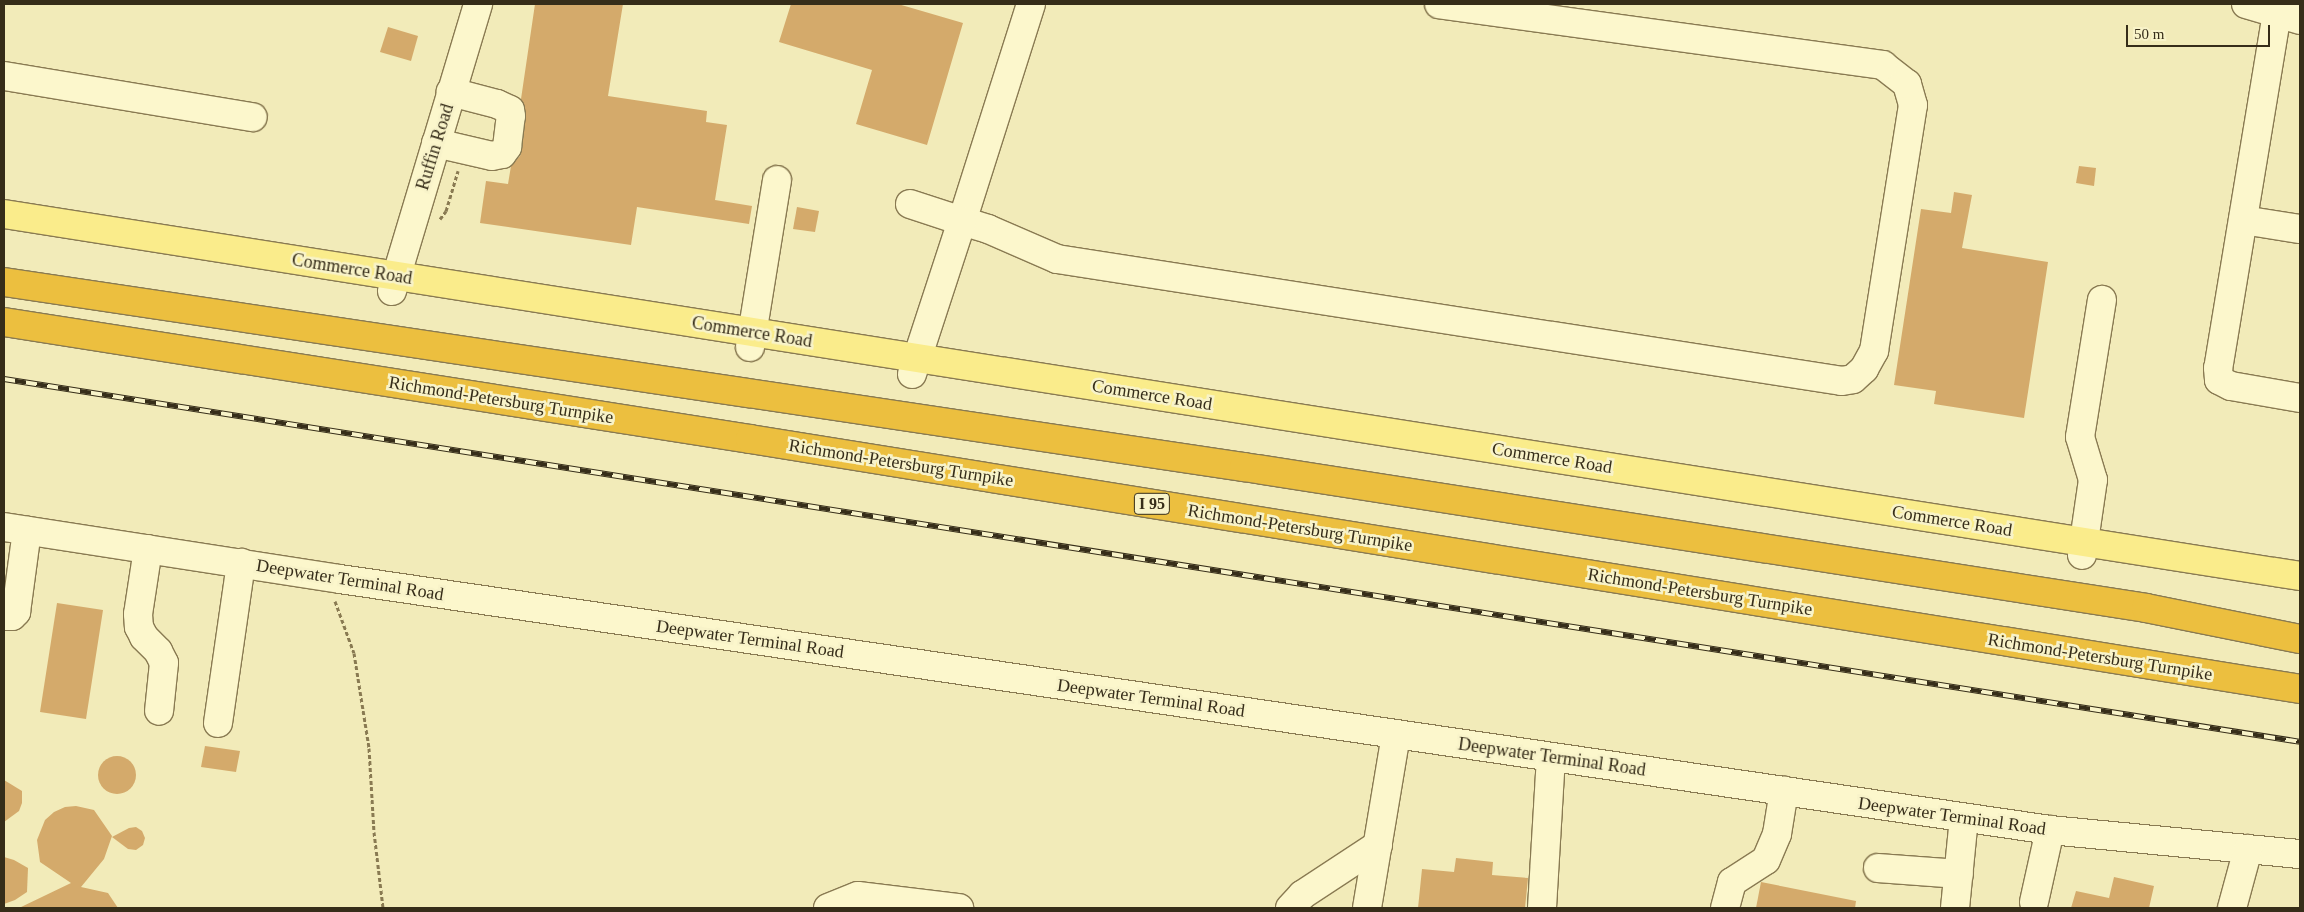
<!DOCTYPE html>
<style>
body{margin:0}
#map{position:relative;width:2304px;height:912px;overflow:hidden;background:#f2ebb9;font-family:Georgia,serif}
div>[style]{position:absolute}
.building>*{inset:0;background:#d4aa6b}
.round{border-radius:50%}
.path>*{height:3px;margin-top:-1.5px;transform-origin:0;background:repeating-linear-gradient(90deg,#897a52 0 4px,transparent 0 6.5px)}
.roads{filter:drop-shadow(1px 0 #897a52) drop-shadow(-1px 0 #897a52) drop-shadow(0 1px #897a52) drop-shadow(0 -1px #897a52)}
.minor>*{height:28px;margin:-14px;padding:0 14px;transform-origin:14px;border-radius:14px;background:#fcf7cc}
.major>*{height:28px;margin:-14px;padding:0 14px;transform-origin:14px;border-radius:14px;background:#faec8b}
.highway>*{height:28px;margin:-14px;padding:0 14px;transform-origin:14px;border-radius:14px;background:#ecbf3f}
.rail>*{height:5.5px;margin-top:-2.75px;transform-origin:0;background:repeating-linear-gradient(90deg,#f8f3c9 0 11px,#362d19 0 22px);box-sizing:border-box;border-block:1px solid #362d19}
span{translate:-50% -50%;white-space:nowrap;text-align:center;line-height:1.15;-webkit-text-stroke:5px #f8f3c9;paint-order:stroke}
.shield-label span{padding:1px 4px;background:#f8f3c9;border:1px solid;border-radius:4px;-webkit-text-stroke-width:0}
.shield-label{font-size:16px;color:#362d19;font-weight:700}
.street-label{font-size:18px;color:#362d19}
.frame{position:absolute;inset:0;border:5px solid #362d19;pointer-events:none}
.scale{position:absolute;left:2126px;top:25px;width:144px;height:22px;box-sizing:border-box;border:2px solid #362d19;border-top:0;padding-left:6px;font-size:15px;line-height:18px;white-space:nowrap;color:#362d19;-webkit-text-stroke:4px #f8f3c9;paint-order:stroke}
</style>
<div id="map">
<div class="building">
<div style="clip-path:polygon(535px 4px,623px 4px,608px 96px,707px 111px,706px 122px,727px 125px,715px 200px,752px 206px,749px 224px,637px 207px,631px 245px,480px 223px,486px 181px,508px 184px,511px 166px,520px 156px,522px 149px,526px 114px,521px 99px)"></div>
<div style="clip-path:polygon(791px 4px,898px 4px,963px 23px,927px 145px,856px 124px,872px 70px,779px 42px)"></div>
<div style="clip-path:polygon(388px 27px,418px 36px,411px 61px,380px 52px)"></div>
<div style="clip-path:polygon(2079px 166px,2096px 168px,2094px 186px,2076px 183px)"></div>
<div style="clip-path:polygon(1954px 192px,1972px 195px,1962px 248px,2048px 262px,2024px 418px,1934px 404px,1936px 391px,1894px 385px,1921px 209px,1951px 213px)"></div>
<div style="clip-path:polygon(797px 207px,819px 211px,815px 232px,793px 229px)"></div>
<div style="clip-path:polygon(57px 603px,103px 610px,86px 719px,40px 712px)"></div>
<div style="clip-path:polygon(205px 746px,240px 751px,236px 772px,201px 767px)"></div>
<div class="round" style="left:98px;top:756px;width:38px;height:38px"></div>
<div style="clip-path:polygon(4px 780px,22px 791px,22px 803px,19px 811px,4px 822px)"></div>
<div style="clip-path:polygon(76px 806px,94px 810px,112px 836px,104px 859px,81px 887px,108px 893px,118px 908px,19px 908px,71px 883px,40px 862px,37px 840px,45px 820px,54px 812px,65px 807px)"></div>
<div style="clip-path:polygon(136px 827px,142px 831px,145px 838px,143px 845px,136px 850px,128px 849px,112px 837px,129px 828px)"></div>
<div style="clip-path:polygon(4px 857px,14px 860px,28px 868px,27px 892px,15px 900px,4px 904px)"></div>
<div style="clip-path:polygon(1456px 858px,1493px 862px,1492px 875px,1528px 878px,1525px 908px,1418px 908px,1422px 869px,1454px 872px)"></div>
<div style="clip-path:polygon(2114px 877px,2154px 886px,2149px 908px,2071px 908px,2076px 891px,2109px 898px)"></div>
<div style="clip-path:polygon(1761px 882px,1856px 901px,1855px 908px,1756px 908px)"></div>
</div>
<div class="path">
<div style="left:440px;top:219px;width:10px;rotate:-53deg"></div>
<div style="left:446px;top:211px;width:42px;rotate:-73.3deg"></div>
<div style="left:335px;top:601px;width:55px;rotate:69.9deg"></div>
<div style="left:354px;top:653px;width:96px;rotate:81deg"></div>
<div style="left:369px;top:748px;width:84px;rotate:86.6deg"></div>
<div style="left:374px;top:832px;width:77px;rotate:83.2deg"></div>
</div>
<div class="roads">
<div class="minor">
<div style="left:1031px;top:4px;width:228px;rotate:107.6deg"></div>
<div style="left:962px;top:221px;width:27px;rotate:17deg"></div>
<div style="left:988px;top:229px;width:75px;rotate:23.5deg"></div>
<div style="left:1057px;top:259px;width:794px;rotate:8.83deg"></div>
<div style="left:1842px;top:381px;width:11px;rotate:-10deg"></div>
<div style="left:1853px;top:379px;width:15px;rotate:-42deg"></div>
<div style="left:1864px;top:369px;width:21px;rotate:-61deg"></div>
<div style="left:1874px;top:351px;width:249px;rotate:-81deg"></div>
<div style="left:1913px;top:105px;width:22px;rotate:-106deg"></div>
<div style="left:1907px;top:84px;width:31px;rotate:-142deg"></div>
<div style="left:1883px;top:65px;width:448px;rotate:-172.2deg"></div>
<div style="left:2246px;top:4px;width:56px;rotate:16.5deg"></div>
<div style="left:2277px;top:13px;width:360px;rotate:99.4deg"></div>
<div style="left:2218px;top:368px;width:12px;rotate:85deg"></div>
<div style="left:2219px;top:380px;width:13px;rotate:27deg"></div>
<div style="left:2231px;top:386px;width:70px;rotate:9.9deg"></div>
<div style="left:4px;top:76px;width:252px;rotate:9.4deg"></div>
<div style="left:436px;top:143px;width:57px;rotate:13.1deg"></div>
<div style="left:492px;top:156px;width:10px;rotate:-11deg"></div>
<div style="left:502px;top:154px;width:9px;rotate:-54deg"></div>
<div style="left:507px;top:147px;width:31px;rotate:-83deg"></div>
<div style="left:511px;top:116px;width:6px;rotate:-99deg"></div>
<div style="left:510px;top:110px;width:14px;rotate:-155deg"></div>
<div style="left:497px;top:104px;width:48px;rotate:-165.4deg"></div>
<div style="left:910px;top:204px;width:55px;rotate:18.1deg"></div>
<div style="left:962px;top:221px;width:161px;rotate:108.1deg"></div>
<div style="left:2243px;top:220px;width:58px;rotate:9deg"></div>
<div style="left:392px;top:291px;width:300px;rotate:-73.3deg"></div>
<div style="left:750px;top:347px;width:169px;rotate:-80.8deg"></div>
<div style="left:4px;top:527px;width:340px;rotate:8.8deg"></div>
<div style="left:340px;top:579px;width:1728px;rotate:8.35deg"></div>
<div style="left:2050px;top:830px;width:251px;rotate:5.5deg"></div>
<div style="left:148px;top:549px;width:66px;rotate:98.7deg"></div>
<div style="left:138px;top:614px;width:13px;rotate:86deg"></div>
<div style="left:139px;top:627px;width:11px;rotate:63deg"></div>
<div style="left:144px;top:637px;width:20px;rotate:45deg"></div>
<div style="left:158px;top:651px;width:13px;rotate:63deg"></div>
<div style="left:164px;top:663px;width:48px;rotate:95.9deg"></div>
<div style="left:2082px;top:555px;width:76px;rotate:-81.7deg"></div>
<div style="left:2093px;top:480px;width:45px;rotate:-106.8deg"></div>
<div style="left:2080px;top:437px;width:139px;rotate:-80.9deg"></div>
<div style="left:4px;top:616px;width:8px"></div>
<div style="left:12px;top:616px;width:6px;rotate:-45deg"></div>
<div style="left:16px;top:612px;width:82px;rotate:-82.3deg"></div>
<div style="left:218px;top:723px;width:162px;rotate:-81.8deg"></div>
<div style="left:1878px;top:868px;width:81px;rotate:4.2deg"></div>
<div style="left:2034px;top:902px;width:74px;rotate:-77.5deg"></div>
<div style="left:828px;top:908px;width:32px;rotate:-22deg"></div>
<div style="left:858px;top:896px;width:102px;rotate:6.8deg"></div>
<div style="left:1290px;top:908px;width:18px;rotate:-47deg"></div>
<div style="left:1302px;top:895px;width:91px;rotate:-33.3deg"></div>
<div style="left:1367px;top:908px;width:176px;rotate:-80.5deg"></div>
<div style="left:1542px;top:908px;width:151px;rotate:-86.6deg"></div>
<div style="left:1725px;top:908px;width:27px;rotate:-75deg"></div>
<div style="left:1732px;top:882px;width:40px;rotate:-32.9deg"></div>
<div style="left:1766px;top:860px;width:28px;rotate:-67deg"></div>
<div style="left:1777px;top:834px;width:44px;rotate:-80.8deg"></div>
<div style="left:1955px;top:908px;width:90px;rotate:-84.3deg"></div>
<div style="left:2232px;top:908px;width:61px;rotate:-74.8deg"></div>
</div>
<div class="major">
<div style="left:4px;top:214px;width:2324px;rotate:8.96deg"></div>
</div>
<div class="highway">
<div style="left:4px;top:282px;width:1254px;rotate:8.49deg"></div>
<div style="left:1244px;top:467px;width:913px;rotate:8.88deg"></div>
<div style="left:2146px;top:608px;width:157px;rotate:11.4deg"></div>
<div style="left:4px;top:322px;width:755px;rotate:8.91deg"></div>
<div style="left:750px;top:439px;width:1570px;rotate:9.16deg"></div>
</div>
</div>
<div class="rail">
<div style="left:4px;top:379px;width:2325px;rotate:8.98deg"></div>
</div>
<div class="shield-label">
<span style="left:1152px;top:504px">I 95</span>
</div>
<div class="street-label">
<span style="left:435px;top:147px;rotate:-73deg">Ruffin Road</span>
<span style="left:352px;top:269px;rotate:9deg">Commerce Road</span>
<span style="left:752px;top:332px;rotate:9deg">Commerce Road</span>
<span style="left:1152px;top:395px;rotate:9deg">Commerce Road</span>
<span style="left:501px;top:400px;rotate:9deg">Richmond-Petersburg Turnpike</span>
<span style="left:1552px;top:458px;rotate:9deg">Commerce Road</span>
<span style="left:901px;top:463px;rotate:9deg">Richmond-Petersburg Turnpike</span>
<span style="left:1952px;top:521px;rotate:9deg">Commerce Road</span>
<span style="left:1300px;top:528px;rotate:9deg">Richmond-Petersburg Turnpike</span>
<span style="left:350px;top:580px;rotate:9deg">Deepwater Terminal Road</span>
<span style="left:1700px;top:592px;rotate:9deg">Richmond-Petersburg Turnpike</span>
<span style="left:750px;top:639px;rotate:8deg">Deepwater Terminal Road</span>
<span style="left:2100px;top:657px;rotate:9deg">Richmond-Petersburg Turnpike</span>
<span style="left:1151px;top:698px;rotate:8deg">Deepwater Terminal Road</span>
<span style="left:1552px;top:757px;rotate:8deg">Deepwater Terminal Road</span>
<span style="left:1952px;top:816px;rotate:8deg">Deepwater Terminal Road</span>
</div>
<div class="frame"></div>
<div class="scale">50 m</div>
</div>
